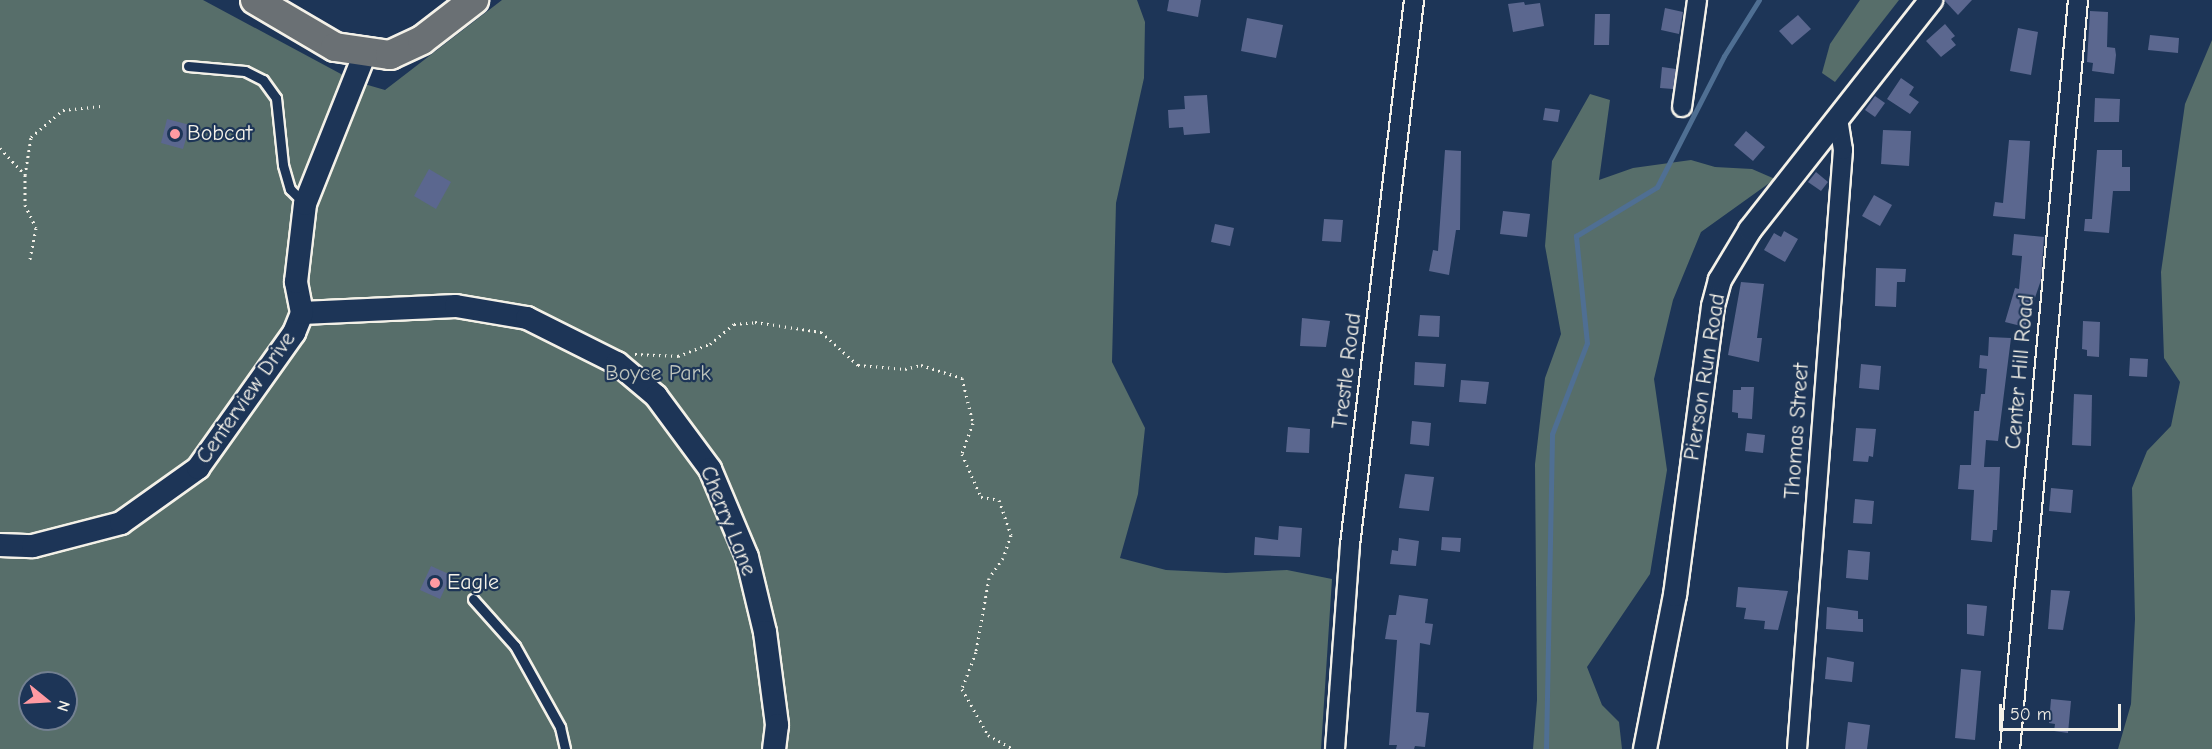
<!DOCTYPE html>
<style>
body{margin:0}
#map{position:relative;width:2212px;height:749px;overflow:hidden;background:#1d3557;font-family:"Comic Neue",sans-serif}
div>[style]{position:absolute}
.green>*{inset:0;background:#576e6a}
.stream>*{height:5px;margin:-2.5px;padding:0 2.5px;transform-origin:2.5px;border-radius:2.5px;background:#4f6f93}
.building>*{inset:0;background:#5b678f}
.path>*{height:3px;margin-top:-1.5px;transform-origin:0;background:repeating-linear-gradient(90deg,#f4f1e8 0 1.5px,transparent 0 6px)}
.roads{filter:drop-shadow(2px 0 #f4f1e8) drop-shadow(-2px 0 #f4f1e8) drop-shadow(0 2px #f4f1e8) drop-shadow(0 -2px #f4f1e8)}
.service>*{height:9px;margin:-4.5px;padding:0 4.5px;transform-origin:4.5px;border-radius:4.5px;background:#1d3557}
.minor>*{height:18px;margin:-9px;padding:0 9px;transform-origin:9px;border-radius:9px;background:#1d3557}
.tertiary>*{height:22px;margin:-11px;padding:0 11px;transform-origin:11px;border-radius:11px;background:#1d3557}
.primary>*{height:28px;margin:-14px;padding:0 14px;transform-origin:14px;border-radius:14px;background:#6a7074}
.dots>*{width:16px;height:16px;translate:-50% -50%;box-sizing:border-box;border:3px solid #1d3557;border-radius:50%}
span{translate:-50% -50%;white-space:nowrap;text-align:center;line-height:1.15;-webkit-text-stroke:4.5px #1d3557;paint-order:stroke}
.poi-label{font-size:22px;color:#f4f1e8}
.left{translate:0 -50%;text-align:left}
.street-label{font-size:22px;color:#f4f1e8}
.park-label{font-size:22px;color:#bdc3bc}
.north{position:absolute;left:18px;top:671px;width:60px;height:60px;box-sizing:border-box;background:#1d3557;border:2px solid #738091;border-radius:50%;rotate:108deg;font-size:16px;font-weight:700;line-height:24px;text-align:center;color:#f4f1e8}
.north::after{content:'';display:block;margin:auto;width:21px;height:27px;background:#ff9aa2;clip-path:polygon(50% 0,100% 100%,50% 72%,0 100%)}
.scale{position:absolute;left:1999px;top:704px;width:122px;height:27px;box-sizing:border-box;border:3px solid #f4f1e8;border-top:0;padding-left:8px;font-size:18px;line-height:21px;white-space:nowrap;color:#f4f1e8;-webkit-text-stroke:4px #1d3557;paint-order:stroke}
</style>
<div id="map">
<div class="green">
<div style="clip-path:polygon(evenodd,0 0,203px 0,354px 81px,385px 90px,502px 0,1137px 0,1145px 22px,1144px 78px,1116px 203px,1112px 362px,1145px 428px,1138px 494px,1120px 558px,1166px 570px,1226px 573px,1287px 570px,1332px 579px,1321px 749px,0 749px,0 0,30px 683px,66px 683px,66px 719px,30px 719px,30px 683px)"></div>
<div style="clip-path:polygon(1860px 0,1899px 0,1835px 82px,1822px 73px,1830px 44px)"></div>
<div style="clip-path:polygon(2212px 40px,2212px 749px,2118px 749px,2131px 704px,2135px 619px,2132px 488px,2147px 451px,2171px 426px,2180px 382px,2164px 358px,2161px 272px,2185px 104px)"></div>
<div style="clip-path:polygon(1590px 94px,1610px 100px,1599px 180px,1633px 168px,1691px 160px,1715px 167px,1752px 169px,1775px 179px,1701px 232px,1673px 300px,1654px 379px,1667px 470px,1650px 574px,1587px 667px,1602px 705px,1619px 722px,1622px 749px,1533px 749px,1537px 700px,1535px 464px,1545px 378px,1561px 334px,1545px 246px,1552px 161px)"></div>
</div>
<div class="stream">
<div style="left:1546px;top:749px;width:315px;rotate:-88.9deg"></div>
<div style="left:1552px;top:434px;width:97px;rotate:-69deg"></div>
<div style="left:1587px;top:343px;width:108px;rotate:-95.9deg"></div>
<div style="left:1576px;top:236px;width:95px;rotate:-31.2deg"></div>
<div style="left:1657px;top:187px;width:147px;rotate:-62.9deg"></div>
<div style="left:1724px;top:56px;width:66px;rotate:-58deg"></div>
</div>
<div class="building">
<div style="clip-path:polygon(1169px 0,1201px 0,1198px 17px,1167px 11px)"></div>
<div style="clip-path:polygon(1944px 0,1972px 0,1958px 15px)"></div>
<div style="clip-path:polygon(1524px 2px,1525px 5px,1540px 3px,1544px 26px,1513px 32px,1508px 4px)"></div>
<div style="clip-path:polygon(1665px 8px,1683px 12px,1679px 34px,1661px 30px)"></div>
<div style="clip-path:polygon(2090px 11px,2108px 12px,2107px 47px,2115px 48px,2116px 55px,2114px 74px,2092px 71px,2093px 63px,2087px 62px)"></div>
<div style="clip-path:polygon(1595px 14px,1610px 14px,1609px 45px,1594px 45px)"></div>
<div style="clip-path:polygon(1798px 15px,1811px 29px,1792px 45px,1779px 31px)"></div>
<div style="clip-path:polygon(1247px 18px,1283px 25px,1276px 58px,1241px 51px)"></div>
<div style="clip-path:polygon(1945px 24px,1955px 36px,1951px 39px,1956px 45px,1941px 57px,1926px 41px)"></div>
<div style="clip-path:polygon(2018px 28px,2038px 32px,2031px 75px,2010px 71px)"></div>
<div style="clip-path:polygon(2150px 35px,2179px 38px,2178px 53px,2148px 50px)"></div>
<div style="clip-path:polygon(1662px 67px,1676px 69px,1673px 89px,1660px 88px)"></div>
<div style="clip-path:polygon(1901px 78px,1914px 87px,1909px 95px,1919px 102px,1910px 114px,1887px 99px)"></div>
<div style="clip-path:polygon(1207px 95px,1210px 133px,1184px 135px,1183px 127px,1169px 128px,1168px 110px,1185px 109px,1184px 96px)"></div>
<div style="clip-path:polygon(1875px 96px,1885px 103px,1875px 117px,1865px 110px)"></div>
<div style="clip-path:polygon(2095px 98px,2120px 99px,2119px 122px,2094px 122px)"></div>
<div style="clip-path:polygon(1545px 108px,1560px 110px,1558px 122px,1543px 120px)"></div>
<div style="clip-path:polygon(167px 119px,190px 125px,183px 149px,161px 143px)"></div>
<div style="clip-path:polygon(1883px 130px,1911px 131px,1909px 166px,1881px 164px)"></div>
<div style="clip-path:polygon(1746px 131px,1765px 147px,1753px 161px,1734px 145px)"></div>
<div style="clip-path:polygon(2009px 140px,2030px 141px,2025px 219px,1993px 216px,1995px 202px,2003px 203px)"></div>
<div style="clip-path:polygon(1445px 150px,1461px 151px,1460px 230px,1456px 230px,1449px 275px,1429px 271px,1433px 250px,1438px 251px)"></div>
<div style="clip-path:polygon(2097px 150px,2122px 150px,2122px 167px,2130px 167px,2130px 191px,2113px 191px,2109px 233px,2084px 231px,2085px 219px,2092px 219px)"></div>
<div style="clip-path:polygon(429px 169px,451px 182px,436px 209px,414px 196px)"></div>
<div style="clip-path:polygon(1816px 172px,1828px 182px,1821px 191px,1808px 182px)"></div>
<div style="clip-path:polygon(1874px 195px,1892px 205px,1880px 226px,1862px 216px)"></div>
<div style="clip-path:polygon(1503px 211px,1530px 214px,1527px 237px,1500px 234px)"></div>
<div style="clip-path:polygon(1324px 219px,1343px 220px,1341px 242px,1322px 241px)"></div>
<div style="clip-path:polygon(1215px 224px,1234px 228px,1230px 246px,1211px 242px)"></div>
<div style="clip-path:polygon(1784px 231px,1798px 239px,1785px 262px,1764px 250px,1774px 233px,1781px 237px)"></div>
<div style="clip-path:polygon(2014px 234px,2044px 237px,2041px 280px,2025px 327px,2005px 322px,2015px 288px,2019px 289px,2022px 256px,2012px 255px)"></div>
<div style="clip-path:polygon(1876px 268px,1906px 269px,1905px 282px,1897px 282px,1896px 307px,1875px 306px)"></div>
<div style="clip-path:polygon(1741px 282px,1764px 284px,1757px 338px,1762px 338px,1759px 362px,1728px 355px)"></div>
<div style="clip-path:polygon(1420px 315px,1440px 316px,1439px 337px,1418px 336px)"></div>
<div style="clip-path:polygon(1302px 318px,1330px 321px,1326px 347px,1300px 346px)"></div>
<div style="clip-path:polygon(2083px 321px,2100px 322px,2099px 357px,2087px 356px,2087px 350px,2082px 349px)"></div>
<div style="clip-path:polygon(1989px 337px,2011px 338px,1998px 441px,1986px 440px,1984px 467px,2000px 467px,1997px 530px,1993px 530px,1992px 542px,1971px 540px,1974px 490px,1958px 489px,1960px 465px,1971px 465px,1974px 411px,1979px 411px,1981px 394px,1985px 394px,1987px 369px,1979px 368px,1980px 355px,1988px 356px)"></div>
<div style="clip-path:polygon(2130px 358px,2148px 359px,2147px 377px,2129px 376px)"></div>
<div style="clip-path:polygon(1415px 362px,1446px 364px,1444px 387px,1414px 385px)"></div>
<div style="clip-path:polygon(1861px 364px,1881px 366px,1879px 390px,1859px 388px)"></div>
<div style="clip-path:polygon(1461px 380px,1489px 382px,1486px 404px,1459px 402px)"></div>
<div style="clip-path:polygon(1741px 387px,1754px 387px,1752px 419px,1738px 418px,1738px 413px,1732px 412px,1733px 390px,1741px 390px)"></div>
<div style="clip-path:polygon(2074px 394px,2092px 395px,2091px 446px,2072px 445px)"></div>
<div style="clip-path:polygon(1412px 421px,1431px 423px,1429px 446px,1410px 444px)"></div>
<div style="clip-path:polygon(1288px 427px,1310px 429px,1309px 453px,1286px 452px)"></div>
<div style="clip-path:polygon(1856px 428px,1876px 429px,1873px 457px,1869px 456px,1868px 462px,1853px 461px)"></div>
<div style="clip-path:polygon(1747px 433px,1765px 435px,1763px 453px,1745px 451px)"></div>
<div style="clip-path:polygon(1405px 474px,1434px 477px,1429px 511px,1399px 508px)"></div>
<div style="clip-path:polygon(2051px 488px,2073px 490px,2071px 513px,2049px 511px)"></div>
<div style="clip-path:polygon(1855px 499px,1874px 501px,1872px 524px,1853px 523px)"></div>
<div style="clip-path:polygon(1279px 526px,1302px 528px,1300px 557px,1254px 555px,1255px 537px,1278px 540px)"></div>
<div style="clip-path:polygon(1442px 537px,1461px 538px,1460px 552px,1441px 550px)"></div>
<div style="clip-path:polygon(1399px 538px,1419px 541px,1416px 566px,1390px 564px,1392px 550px,1398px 551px)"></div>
<div style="clip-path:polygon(1848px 550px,1870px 552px,1868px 580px,1846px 578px)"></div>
<div style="clip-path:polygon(431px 566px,451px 575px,440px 599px,420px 590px)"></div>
<div style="clip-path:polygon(1738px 587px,1788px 591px,1778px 630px,1764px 629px,1765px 621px,1744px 619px,1746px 608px,1736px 607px)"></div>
<div style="clip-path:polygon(2051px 590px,2070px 591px,2063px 630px,2048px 629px)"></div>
<div style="clip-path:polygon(1399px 595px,1428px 599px,1425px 623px,1433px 624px,1430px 645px,1420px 643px,1416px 712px,1429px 713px,1425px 747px,1415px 746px,1414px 749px,1396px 749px,1397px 745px,1389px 745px,1397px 640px,1385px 639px,1389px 615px,1396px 615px)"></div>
<div style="clip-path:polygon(1967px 604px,1987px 606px,1984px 636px,1967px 634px)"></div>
<div style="clip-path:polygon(1827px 607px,1858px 611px,1858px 619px,1863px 619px,1863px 632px,1826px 629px)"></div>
<div style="clip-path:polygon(1827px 657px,1854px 662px,1852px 682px,1825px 679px)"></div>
<div style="clip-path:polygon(1961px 669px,1981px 671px,1975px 740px,1955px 738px)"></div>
<div style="clip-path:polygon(2051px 699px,2071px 701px,2068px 733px,2054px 731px,2055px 724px,2049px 723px)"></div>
<div style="clip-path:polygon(1848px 722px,1870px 725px,1867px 749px,1845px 749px)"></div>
</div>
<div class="path">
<div style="left:0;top:148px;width:37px;rotate:47deg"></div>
<div style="left:25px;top:175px;width:38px;rotate:-81deg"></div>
<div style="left:31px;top:137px;width:42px;rotate:-40.2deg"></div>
<div style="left:63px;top:110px;width:38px;rotate:-6deg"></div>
<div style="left:25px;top:175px;width:30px;rotate:90deg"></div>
<div style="left:25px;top:205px;width:25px;rotate:64deg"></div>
<div style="left:36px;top:228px;width:36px;rotate:101deg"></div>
<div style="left:635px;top:354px;width:43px;rotate:2.7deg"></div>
<div style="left:678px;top:356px;width:34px;rotate:-21deg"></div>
<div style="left:710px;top:344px;width:31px;rotate:-40deg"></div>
<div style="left:734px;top:324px;width:21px;rotate:-5deg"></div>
<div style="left:755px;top:322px;width:67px;rotate:8.6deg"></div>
<div style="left:821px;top:332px;width:50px;rotate:41.7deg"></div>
<div style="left:858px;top:365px;width:47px;rotate:4.9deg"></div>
<div style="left:905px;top:369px;width:16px;rotate:-14deg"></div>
<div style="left:921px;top:365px;width:43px;rotate:17.6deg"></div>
<div style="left:962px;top:378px;width:46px;rotate:76.3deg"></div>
<div style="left:973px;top:423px;width:33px;rotate:110deg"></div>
<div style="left:962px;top:454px;width:47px;rotate:66.2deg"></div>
<div style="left:981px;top:497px;width:18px;rotate:9deg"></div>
<div style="left:999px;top:500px;width:37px;rotate:71deg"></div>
<div style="left:1011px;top:535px;width:24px;rotate:109deg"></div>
<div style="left:1003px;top:558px;width:24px;rotate:125deg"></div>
<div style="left:989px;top:578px;width:75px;rotate:100deg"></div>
<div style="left:976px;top:652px;width:40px;rotate:111deg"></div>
<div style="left:962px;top:689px;width:53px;rotate:60.5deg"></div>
<div style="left:988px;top:735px;width:29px;rotate:29deg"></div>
</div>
<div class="roads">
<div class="service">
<div style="left:188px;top:66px;width:57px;rotate:5deg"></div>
<div style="left:245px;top:71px;width:20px;rotate:27deg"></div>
<div style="left:263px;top:80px;width:22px;rotate:54deg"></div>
<div style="left:276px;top:98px;width:67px;rotate:84deg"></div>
<div style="left:283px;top:165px;width:25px;rotate:74deg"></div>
<div style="left:290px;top:189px;width:21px;rotate:45deg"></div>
<div style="left:473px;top:599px;width:63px;rotate:48.2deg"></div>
<div style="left:515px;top:646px;width:93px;rotate:60.9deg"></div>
<div style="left:560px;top:727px;width:23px;rotate:77deg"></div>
</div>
<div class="minor">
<div style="left:1682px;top:107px;width:108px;rotate:-82deg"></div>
<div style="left:1335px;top:749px;width:205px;rotate:-85.8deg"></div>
<div style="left:1350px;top:545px;width:549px;rotate:-83.3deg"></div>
<div style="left:1797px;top:749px;width:601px;rotate:-85.61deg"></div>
<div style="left:1843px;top:150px;width:32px;rotate:-99deg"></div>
<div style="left:2010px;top:749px;width:752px;rotate:-84.81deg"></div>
</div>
<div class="tertiary">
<div style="left:302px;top:313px;width:154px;rotate:-2.6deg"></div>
<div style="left:456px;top:306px;width:72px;rotate:9.6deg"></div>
<div style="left:527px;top:318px;width:101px;rotate:26.6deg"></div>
<div style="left:617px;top:363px;width:51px;rotate:40.2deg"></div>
<div style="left:656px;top:396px;width:91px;rotate:53.5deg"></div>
<div style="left:710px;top:469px;width:95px;rotate:67.2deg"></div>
<div style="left:747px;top:557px;width:77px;rotate:76.5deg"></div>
<div style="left:765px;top:632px;width:94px;rotate:82.6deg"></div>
<div style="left:777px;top:725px;width:24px;rotate:97deg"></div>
<div style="left:0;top:545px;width:33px;rotate:2deg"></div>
<div style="left:33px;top:546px;width:91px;rotate:-14.6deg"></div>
<div style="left:121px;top:523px;width:95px;rotate:-35.5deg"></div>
<div style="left:198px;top:468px;width:166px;rotate:-54.6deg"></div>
<div style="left:294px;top:333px;width:22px;rotate:-68deg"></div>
<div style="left:302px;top:313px;width:32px;rotate:-101deg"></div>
<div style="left:296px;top:282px;width:79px;rotate:-83.4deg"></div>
<div style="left:305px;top:204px;width:162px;rotate:-68.3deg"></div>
<div style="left:1645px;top:749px;width:157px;rotate:-79deg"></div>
<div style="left:1675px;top:595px;width:291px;rotate:-82.5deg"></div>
<div style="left:1713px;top:306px;width:27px;rotate:-75deg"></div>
<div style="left:1720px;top:280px;width:58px;rotate:-59deg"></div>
<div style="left:1750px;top:230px;width:293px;rotate:-51.8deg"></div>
</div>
<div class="primary">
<div style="left:255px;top:0;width:93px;rotate:30.4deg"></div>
<div style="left:335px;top:47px;width:56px;rotate:8.3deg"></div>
<div style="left:390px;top:55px;width:35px;rotate:-25deg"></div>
<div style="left:422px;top:40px;width:66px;rotate:-37.6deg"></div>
</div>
</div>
<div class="dots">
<div style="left:175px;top:134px;background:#ff9aa2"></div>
<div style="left:435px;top:583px;background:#ff9aa2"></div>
</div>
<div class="poi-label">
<span class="left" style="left:187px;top:134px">Bobcat</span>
<span class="left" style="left:447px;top:583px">Eagle</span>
</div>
<div class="street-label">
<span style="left:1347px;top:371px;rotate:-83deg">Trestle Road</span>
<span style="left:2020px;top:372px;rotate:-85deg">Center Hill Road</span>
<span style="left:1705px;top:377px;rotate:-81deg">Pierson Run Road</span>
<span style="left:246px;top:398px;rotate:-55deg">Centerview Drive</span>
<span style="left:1797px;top:431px;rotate:-86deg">Thomas Street</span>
<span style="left:728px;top:521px;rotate:68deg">Cherry Lane</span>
</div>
<div class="park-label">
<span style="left:658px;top:374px">Boyce Park</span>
</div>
<div class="north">N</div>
<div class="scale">50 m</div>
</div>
